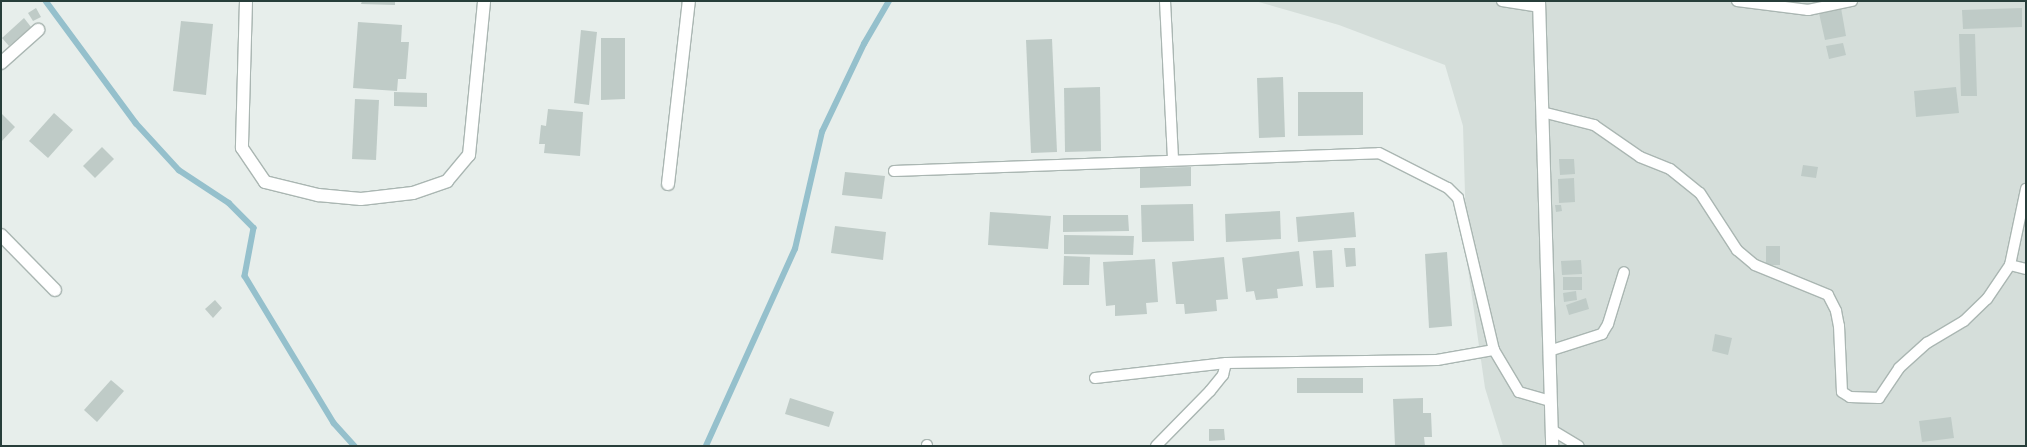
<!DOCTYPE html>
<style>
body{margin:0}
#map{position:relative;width:2027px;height:447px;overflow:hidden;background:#e7eeeb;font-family:"Roboto Condensed",sans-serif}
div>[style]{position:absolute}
.built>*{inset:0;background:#d5deda}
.stream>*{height:5.5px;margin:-2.75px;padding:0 2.75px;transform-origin:2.75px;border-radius:2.75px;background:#95c0cc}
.building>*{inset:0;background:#bfcbc7}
.roads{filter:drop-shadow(1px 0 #aab6b2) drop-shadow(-1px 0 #aab6b2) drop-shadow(0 1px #aab6b2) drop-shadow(0 -1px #aab6b2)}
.lane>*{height:10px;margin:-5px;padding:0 5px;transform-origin:5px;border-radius:5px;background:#fff}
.street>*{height:12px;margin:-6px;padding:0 6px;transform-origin:6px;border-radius:6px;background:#fff}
.secondary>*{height:12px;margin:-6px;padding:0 6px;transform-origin:6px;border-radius:6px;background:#fff}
span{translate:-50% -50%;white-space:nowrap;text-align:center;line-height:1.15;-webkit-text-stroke:3px #f7faf9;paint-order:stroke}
.frame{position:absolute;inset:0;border:2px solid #273e3a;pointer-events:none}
</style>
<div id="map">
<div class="built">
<div style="clip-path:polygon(1255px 1px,2026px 1px,2026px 446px,1503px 446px,1485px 388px,1467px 262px,1463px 126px,1445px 65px,1339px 25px)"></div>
</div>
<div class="stream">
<div style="left:46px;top:1px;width:152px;rotate:53.6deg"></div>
<div style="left:136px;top:123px;width:64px;rotate:47.5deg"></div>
<div style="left:179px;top:170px;width:60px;rotate:33.4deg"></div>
<div style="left:229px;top:203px;width:35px;rotate:45deg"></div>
<div style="left:254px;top:228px;width:49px;rotate:100.6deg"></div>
<div style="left:245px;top:276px;width:172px;rotate:58.8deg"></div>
<div style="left:334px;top:423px;width:31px;rotate:48deg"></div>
<div style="left:706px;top:446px;width:216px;rotate:-65.7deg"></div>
<div style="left:795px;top:249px;width:120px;rotate:-77deg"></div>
<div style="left:822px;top:132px;width:98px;rotate:-64.5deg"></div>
<div style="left:864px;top:44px;width:50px;rotate:-59.8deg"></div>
</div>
<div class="building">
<div style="clip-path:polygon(362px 1px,395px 1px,395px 5px,361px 4px)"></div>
<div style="clip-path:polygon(36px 8px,41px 17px,33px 21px,28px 13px)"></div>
<div style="clip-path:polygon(1841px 8px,1846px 36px,1825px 40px,1819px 13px)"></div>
<div style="clip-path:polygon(2022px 8px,2022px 27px,1963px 29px,1962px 10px)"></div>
<div style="clip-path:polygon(24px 18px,31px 27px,9px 46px,2px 38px)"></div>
<div style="clip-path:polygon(181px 21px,213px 24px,206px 95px,173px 91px)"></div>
<div style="clip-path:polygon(358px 22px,402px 25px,401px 42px,409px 42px,406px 79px,398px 79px,397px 91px,353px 88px)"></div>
<div style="clip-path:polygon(581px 30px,597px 32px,589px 105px,574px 103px)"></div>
<div style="clip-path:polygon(1959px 34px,1975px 34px,1977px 96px,1961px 96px)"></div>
<div style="clip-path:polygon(601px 38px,625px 38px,625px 99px,601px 100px)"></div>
<div style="clip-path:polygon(1052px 39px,1057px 152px,1031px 153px,1026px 40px)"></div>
<div style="clip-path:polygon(1843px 43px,1846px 55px,1829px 59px,1826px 46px)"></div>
<div style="clip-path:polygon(1283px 77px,1285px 137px,1259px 138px,1257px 78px)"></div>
<div style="clip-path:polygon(1100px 87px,1101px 151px,1065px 152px,1064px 88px)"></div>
<div style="clip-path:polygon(1956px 87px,1959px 113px,1916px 117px,1914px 91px)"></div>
<div style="clip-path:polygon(394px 92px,427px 93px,427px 107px,394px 106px)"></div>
<div style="clip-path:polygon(1298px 92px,1363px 92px,1363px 135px,1298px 136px)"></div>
<div style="clip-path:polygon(355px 99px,379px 100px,376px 160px,352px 159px)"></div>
<div style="clip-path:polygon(548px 109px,583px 112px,580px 156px,544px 153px,545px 144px,539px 144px,541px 125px,546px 126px)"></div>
<div style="clip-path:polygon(1px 113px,15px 127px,1px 142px)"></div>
<div style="clip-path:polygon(54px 113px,73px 130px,48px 158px,29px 141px)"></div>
<div style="clip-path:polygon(102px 147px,114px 159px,95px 178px,83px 166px)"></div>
<div style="clip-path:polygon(1559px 159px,1574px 159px,1575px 174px,1560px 175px)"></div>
<div style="clip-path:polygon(1803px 165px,1818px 167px,1816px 178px,1801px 176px)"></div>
<div style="clip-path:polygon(1191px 167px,1191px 186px,1140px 188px,1140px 168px)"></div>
<div style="clip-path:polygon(845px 172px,885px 176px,882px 199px,842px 195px)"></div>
<div style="clip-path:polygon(1574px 178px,1575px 202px,1559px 203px,1558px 179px)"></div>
<div style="clip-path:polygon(1193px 204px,1194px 241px,1142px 242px,1141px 205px)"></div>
<div style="clip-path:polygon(1555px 205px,1561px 205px,1562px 211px,1556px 212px)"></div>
<div style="clip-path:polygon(1280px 211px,1281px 239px,1226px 242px,1225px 214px)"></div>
<div style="clip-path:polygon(990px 212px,1051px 216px,1048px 249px,988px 245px)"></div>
<div style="clip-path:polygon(1354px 212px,1356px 237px,1298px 242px,1296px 217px)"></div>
<div style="clip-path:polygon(1063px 215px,1128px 215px,1129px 231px,1063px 232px)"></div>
<div style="clip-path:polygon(835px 226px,886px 232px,883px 260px,831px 253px)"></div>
<div style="clip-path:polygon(1064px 235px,1134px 236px,1133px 255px,1064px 254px)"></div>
<div style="clip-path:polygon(1766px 246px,1780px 246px,1780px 265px,1766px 265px)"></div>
<div style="clip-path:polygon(1344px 248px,1355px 248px,1356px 266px,1346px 267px)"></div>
<div style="clip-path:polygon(1332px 250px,1334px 287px,1316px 288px,1313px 251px)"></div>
<div style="clip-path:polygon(1299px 251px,1303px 286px,1277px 289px,1278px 298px,1256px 300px,1254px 291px,1246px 292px,1242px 258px)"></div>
<div style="clip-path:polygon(1447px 252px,1452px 326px,1429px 328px,1425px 254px)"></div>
<div style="clip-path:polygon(1064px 256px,1090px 257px,1089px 285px,1063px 285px)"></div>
<div style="clip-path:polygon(1224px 257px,1228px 299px,1216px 300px,1217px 311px,1185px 314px,1184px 304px,1176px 304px,1172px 262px)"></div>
<div style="clip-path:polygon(1155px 259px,1158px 302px,1146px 303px,1147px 314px,1115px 316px,1115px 305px,1106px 306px,1103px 262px)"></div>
<div style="clip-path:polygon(1581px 260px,1582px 274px,1562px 275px,1561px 261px)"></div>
<div style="clip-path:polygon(1563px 277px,1582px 277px,1582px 290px,1563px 290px)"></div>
<div style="clip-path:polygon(1576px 291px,1577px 300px,1564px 302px,1563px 293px)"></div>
<div style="clip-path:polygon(1586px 298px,1589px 309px,1569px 315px,1566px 305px)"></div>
<div style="clip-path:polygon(215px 300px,222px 308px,213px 318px,205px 309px)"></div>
<div style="clip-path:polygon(1715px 334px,1732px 338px,1728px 355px,1712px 351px)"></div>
<div style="clip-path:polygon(1297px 378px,1363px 378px,1363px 393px,1297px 393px)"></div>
<div style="clip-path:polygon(111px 380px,124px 391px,97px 422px,84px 410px)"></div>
<div style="clip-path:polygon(790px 398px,834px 412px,829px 427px,785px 414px)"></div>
<div style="clip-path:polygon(1423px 398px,1423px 413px,1431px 413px,1432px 437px,1424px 437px,1425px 446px,1395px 446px,1393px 399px)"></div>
<div style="clip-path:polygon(1951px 417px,1954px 438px,1922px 442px,1919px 421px)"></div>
<div style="clip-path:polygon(1209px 429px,1224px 429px,1225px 440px,1209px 441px)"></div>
</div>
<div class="roads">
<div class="lane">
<div style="left:1165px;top:1px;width:157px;rotate:87.1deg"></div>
<div style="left:1502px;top:1px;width:37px;rotate:9deg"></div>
<div style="left:1737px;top:1px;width:72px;rotate:7.2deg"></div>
<div style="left:1808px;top:10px;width:45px;rotate:-11.6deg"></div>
<div style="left:1542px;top:112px;width:54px;rotate:14deg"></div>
<div style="left:1594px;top:125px;width:56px;rotate:34.8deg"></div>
<div style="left:1640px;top:157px;width:32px;rotate:22deg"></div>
<div style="left:1670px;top:169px;width:38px;rotate:39deg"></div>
<div style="left:1700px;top:193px;width:68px;rotate:57deg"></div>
<div style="left:1737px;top:250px;width:23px;rotate:40deg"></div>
<div style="left:1755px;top:265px;width:79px;rotate:22.3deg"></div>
<div style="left:1828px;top:295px;width:18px;rotate:63deg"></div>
<div style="left:1836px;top:311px;width:15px;rotate:79deg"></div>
<div style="left:1839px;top:326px;width:66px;rotate:87.4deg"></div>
<div style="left:1842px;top:392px;width:9px;rotate:32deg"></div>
<div style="left:1850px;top:397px;width:29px;rotate:2deg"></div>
<div style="left:1879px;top:398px;width:36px;rotate:-56deg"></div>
<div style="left:1899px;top:368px;width:38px;rotate:-42deg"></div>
<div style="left:1927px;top:343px;width:43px;rotate:-30.7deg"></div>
<div style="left:1964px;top:321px;width:32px;rotate:-44deg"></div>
<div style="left:1987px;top:299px;width:41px;rotate:-55.9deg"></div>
<div style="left:2010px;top:265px;width:16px;rotate:14deg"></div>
<div style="left:894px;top:171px;width:485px;rotate:-2.1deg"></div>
<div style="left:1379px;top:153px;width:77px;rotate:26.9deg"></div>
<div style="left:1448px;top:188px;width:14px;rotate:45deg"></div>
<div style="left:1458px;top:198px;width:156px;rotate:76.7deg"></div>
<div style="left:2010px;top:265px;width:78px;rotate:-78.1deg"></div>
<div style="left:1549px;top:351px;width:56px;rotate:-17.8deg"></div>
<div style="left:1602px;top:334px;width:12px;rotate:-59deg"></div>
<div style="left:1608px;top:324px;width:54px;rotate:-72.9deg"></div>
<div style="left:1095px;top:378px;width:132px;rotate:-6.5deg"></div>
<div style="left:1226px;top:363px;width:211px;rotate:-0.8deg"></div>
<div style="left:1437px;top:360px;width:58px;rotate:-10deg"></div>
<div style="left:1494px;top:350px;width:49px;rotate:59.2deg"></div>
<div style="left:1519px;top:392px;width:32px;rotate:16deg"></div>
<div style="left:1552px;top:430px;width:31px;rotate:31deg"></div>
<div style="left:927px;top:446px;width:1px;rotate:-90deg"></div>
<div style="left:1156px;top:446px;width:77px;rotate:-45.5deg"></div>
<div style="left:1210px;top:391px;width:21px;rotate:-51deg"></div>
<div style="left:1223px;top:375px;width:12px;rotate:-76deg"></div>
</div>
<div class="street">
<div style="left:246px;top:1px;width:147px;rotate:91.6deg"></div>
<div style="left:242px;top:148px;width:41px;rotate:55.9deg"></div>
<div style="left:265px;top:182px;width:55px;rotate:13.8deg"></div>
<div style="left:318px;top:195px;width:43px;rotate:5.3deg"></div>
<div style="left:361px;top:199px;width:52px;rotate:-6.6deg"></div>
<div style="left:413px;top:193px;width:36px;rotate:-19deg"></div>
<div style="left:447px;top:181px;width:34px;rotate:-50deg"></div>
<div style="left:469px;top:155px;width:155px;rotate:-84.4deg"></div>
<div style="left:1px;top:63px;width:50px;rotate:-41.7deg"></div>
<div style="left:668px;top:184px;width:184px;rotate:-83.5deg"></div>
<div style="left:1px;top:235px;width:77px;rotate:45.5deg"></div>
</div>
<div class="secondary">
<div style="left:1539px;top:1px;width:445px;rotate:88.3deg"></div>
</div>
</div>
<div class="frame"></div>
</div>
